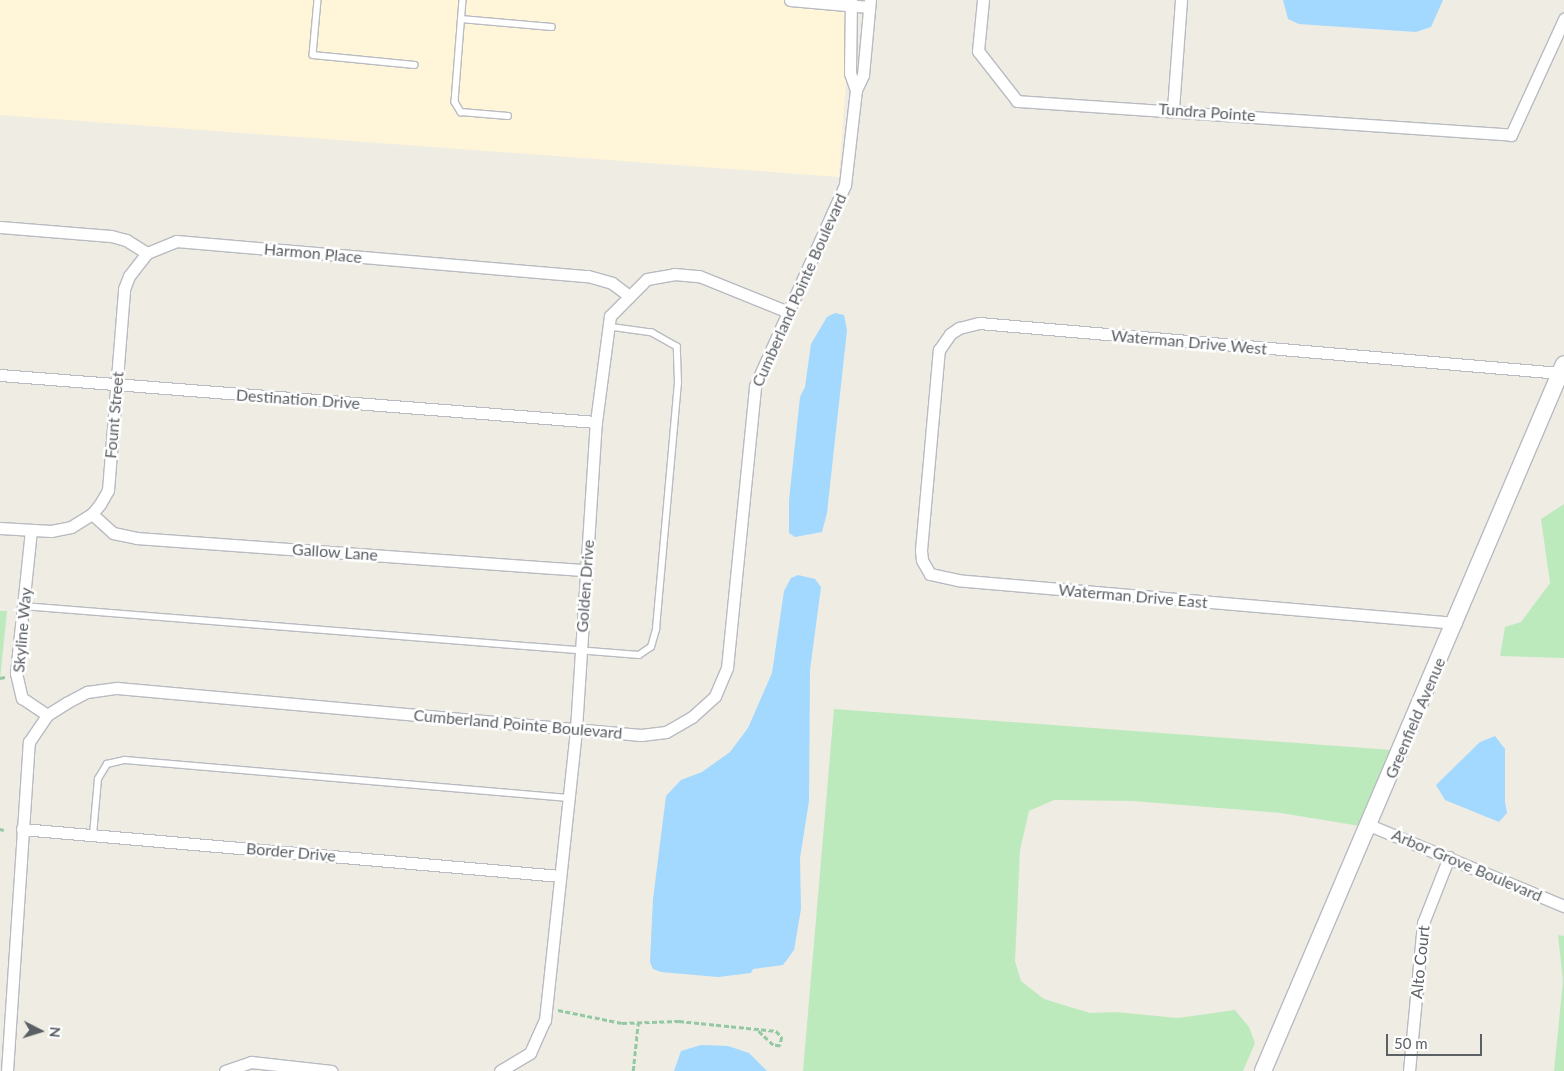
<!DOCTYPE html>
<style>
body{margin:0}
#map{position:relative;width:1564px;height:1071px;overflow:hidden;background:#efece3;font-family:Lato,sans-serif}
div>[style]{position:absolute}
.commercial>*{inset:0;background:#fff5d8}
.green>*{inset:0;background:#bdeabd}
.water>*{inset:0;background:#a3d8ff}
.path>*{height:2.5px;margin-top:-1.25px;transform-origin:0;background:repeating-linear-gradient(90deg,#93c9a2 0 5px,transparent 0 7.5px)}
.roads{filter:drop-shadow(1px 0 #b8bbc1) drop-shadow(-1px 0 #b8bbc1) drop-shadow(0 1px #b8bbc1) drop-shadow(0 -1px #b8bbc1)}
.service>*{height:5.5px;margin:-2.75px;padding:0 2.75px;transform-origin:2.75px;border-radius:2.75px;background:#fff}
.minor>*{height:11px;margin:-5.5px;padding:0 5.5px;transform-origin:5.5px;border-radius:5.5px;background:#fff}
.secondary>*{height:16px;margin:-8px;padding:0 8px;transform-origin:8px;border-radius:8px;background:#fff}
span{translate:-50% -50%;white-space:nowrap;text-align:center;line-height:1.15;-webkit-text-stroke:5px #fff;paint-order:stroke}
.street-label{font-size:16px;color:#5b6065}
.north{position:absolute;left:15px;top:1006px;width:50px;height:50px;-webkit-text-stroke:4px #fff;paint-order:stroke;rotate:95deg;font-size:14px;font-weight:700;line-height:20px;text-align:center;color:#5b6065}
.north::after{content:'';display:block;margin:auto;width:18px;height:22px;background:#5b6065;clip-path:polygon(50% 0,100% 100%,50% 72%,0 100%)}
.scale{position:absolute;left:1386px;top:1034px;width:96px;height:22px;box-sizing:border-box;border:2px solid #5b6065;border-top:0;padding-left:6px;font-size:15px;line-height:18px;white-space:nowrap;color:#5b6065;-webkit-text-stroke:4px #fff;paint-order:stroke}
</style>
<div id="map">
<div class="commercial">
<div style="clip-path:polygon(0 0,852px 0,839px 177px,0 115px)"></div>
</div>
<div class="green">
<div style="clip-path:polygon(1564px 504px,1564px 658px,1500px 656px,1505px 627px,1521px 622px,1550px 583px,1541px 519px)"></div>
<div style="clip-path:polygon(0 611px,7px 611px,0 680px)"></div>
<div style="clip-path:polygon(834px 709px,1392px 750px,1360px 826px,1281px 813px,1133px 801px,1054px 800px,1029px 811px,1020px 850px,1015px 961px,1021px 981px,1044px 999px,1090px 1013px,1116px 1012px,1178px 1018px,1235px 1010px,1249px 1027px,1255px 1043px,1243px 1071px,803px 1071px)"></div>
<div style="clip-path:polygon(1558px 935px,1564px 936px,1564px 1071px,1554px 1071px,1563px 981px)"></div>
</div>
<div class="water">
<div style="clip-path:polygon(1283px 0,1443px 0,1431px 27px,1416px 32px,1299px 24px,1288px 19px)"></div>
<div style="clip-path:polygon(835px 313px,844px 315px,847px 330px,827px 513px,822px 532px,795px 537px,789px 533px,789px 500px,800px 397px,805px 387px,811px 344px,827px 317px)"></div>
<div style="clip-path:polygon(798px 575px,815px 579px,821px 587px,810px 670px,809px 801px,800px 858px,801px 909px,794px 950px,783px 965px,753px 969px,751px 973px,718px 977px,661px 972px,653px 969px,650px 962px,653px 899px,666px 796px,681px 780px,702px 772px,730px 752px,748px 728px,772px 673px,784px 591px,791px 578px)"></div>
<div style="clip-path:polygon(1495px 736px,1505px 749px,1505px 802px,1507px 813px,1499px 822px,1445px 800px,1436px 785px,1480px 742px)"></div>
<div style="clip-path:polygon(701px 1045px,728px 1046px,749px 1053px,767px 1071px,674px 1071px,681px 1051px)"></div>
</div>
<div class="path">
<div style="left:0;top:678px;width:5px;rotate:-11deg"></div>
<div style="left:0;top:829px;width:4px;rotate:14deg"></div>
<div style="left:558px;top:1010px;width:65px;rotate:11.5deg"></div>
<div style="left:622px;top:1023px;width:57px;rotate:-2deg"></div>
<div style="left:679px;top:1021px;width:98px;rotate:5.9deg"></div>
<div style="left:776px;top:1031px;width:8px;rotate:45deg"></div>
<div style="left:782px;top:1037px;width:9px;rotate:103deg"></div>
<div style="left:780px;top:1046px;width:7px;rotate:-172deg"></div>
<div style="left:773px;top:1045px;width:21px;rotate:-137deg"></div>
<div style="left:633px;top:1071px;width:48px;rotate:-84.1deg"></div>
</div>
<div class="roads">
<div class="service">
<div style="left:318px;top:0;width:55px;rotate:95.2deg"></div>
<div style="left:313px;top:55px;width:102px;rotate:5.6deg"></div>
<div style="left:463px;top:0;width:102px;rotate:94.5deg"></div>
<div style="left:455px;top:102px;width:12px;rotate:59deg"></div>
<div style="left:461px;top:112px;width:47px;rotate:4.9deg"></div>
<div style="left:461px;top:19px;width:91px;rotate:5deg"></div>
<div style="left:23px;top:606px;width:618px;rotate:4.55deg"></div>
<div style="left:639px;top:655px;width:14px;rotate:-34deg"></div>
<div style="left:651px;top:647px;width:19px;rotate:-74deg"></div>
<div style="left:656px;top:629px;width:247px;rotate:-84.9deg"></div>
<div style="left:678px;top:383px;width:36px;rotate:-92deg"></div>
<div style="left:677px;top:347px;width:29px;rotate:-151deg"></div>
<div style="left:652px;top:333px;width:43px;rotate:-172.1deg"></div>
<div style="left:93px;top:835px;width:56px;rotate:-84.9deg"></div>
<div style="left:98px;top:779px;width:17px;rotate:-59deg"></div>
<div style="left:107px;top:764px;width:18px;rotate:-13deg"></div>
<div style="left:125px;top:760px;width:445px;rotate:4.9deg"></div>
</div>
<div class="minor">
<div style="left:790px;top:0;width:79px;rotate:5.1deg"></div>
<div style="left:851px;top:0;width:73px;rotate:90.8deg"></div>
<div style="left:850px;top:73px;width:18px;rotate:71deg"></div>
<div style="left:983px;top:0;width:51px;rotate:95.6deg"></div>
<div style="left:978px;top:51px;width:63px;rotate:52deg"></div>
<div style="left:1017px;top:101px;width:495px;rotate:3.9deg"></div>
<div style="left:1511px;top:135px;width:128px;rotate:-65.4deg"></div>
<div style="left:1173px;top:109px;width:109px;rotate:-85.8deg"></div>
<div style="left:0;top:227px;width:111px;rotate:4.6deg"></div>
<div style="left:111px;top:236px;width:16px;rotate:15deg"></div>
<div style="left:126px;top:240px;width:25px;rotate:32deg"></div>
<div style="left:0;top:375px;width:598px;rotate:4.51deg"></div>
<div style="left:92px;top:514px;width:28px;rotate:42deg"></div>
<div style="left:113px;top:533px;width:24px;rotate:12deg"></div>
<div style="left:136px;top:538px;width:451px;rotate:4.1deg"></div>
<div style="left:0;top:528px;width:51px;rotate:3.4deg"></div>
<div style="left:51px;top:531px;width:20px;rotate:-11deg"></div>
<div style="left:71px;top:527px;width:25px;rotate:-32deg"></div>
<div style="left:92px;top:514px;width:13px;rotate:-51deg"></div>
<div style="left:100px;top:504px;width:16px;rotate:-60deg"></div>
<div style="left:108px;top:490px;width:202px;rotate:-85.4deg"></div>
<div style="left:124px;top:289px;width:14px;rotate:-69deg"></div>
<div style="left:129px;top:276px;width:29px;rotate:-52deg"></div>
<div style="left:147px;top:253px;width:31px;rotate:-22deg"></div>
<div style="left:176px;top:241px;width:413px;rotate:4.9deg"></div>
<div style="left:588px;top:276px;width:25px;rotate:16deg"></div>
<div style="left:612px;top:283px;width:20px;rotate:37deg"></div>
<div style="left:31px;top:530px;width:144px;rotate:96deg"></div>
<div style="left:16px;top:673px;width:26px;rotate:77deg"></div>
<div style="left:22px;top:698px;width:30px;rotate:34deg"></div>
<div style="left:1456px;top:623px;width:500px;rotate:-175.1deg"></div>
<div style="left:958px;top:580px;width:29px;rotate:-168deg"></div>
<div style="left:930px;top:574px;width:16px;rotate:-120deg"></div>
<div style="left:922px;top:560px;width:10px;rotate:-96deg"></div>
<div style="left:921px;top:550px;width:201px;rotate:-84.9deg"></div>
<div style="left:939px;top:350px;width:19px;rotate:-55deg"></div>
<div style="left:950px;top:334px;width:11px;rotate:-34deg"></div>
<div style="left:959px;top:328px;width:21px;rotate:-14deg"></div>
<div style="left:979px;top:323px;width:583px;rotate:4.92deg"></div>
<div style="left:1369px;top:825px;width:211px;rotate:22.6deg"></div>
<div style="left:22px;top:829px;width:540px;rotate:4.99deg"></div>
<div style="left:7px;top:1071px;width:330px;rotate:-86.2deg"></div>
<div style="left:29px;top:742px;width:32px;rotate:-56deg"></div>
<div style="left:47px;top:715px;width:22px;rotate:-32deg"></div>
<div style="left:66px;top:703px;width:24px;rotate:-28deg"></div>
<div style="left:87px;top:692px;width:30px;rotate:-8deg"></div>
<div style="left:117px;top:688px;width:526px;rotate:5.13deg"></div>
<div style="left:641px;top:735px;width:25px;rotate:-7deg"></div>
<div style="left:666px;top:732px;width:30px;rotate:-30deg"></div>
<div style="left:692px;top:717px;width:31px;rotate:-42deg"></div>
<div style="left:715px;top:696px;width:30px;rotate:-67deg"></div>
<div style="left:727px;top:668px;width:283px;rotate:-84.3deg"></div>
<div style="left:755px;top:386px;width:220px;rotate:-65.9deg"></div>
<div style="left:845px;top:185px;width:96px;rotate:-83.4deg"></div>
<div style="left:856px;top:90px;width:17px;rotate:-65deg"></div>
<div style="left:863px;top:75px;width:75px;rotate:-84.7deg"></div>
<div style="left:225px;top:1071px;width:28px;rotate:-19deg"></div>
<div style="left:251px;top:1062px;width:81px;rotate:6.3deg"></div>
<div style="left:500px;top:1071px;width:35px;rotate:-31deg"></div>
<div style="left:530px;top:1053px;width:36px;rotate:-66deg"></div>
<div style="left:545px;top:1020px;width:293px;rotate:-83.9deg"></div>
<div style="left:576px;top:729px;width:308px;rotate:-86.3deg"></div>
<div style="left:596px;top:422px;width:107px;rotate:-82.5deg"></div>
<div style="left:610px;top:316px;width:52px;rotate:-45deg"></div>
<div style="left:647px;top:279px;width:27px;rotate:-10deg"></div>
<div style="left:674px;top:274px;width:25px;rotate:5deg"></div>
<div style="left:699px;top:276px;width:96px;rotate:22deg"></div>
<div style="left:1409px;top:1071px;width:149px;rotate:-84.6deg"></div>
<div style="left:1423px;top:923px;width:71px;rotate:-68.5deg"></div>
</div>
<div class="secondary">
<div style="left:1263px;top:1071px;width:768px;rotate:-66.94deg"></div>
</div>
</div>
<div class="street-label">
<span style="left:1207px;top:112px;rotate:4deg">Tundra Pointe</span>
<span style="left:313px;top:253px;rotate:5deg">Harmon Place</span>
<span style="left:799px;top:290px;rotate:-66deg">Cumberland Pointe Boulevard</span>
<span style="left:1189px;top:342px;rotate:5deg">Waterman Drive West</span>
<span style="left:298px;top:399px;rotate:4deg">Destination Drive</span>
<span style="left:114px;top:415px;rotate:-85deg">Fount Street</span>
<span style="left:335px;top:552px;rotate:4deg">Gallow Lane</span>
<span style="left:585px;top:586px;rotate:-86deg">Golden Drive</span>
<span style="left:1133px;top:596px;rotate:5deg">Waterman Drive East</span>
<span style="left:22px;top:630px;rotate:-85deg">Skyline Way</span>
<span style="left:1415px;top:718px;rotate:-67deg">Greenfield Avenue</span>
<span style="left:518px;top:724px;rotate:5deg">Cumberland Pointe Boulevard</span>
<span style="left:291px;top:852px;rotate:5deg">Border Drive</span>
<span style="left:1467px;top:865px;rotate:23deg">Arbor Grove Boulevard</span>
<span style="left:1420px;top:962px;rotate:-84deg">Alto Court</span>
</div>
<div class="north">N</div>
<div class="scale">50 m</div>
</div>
